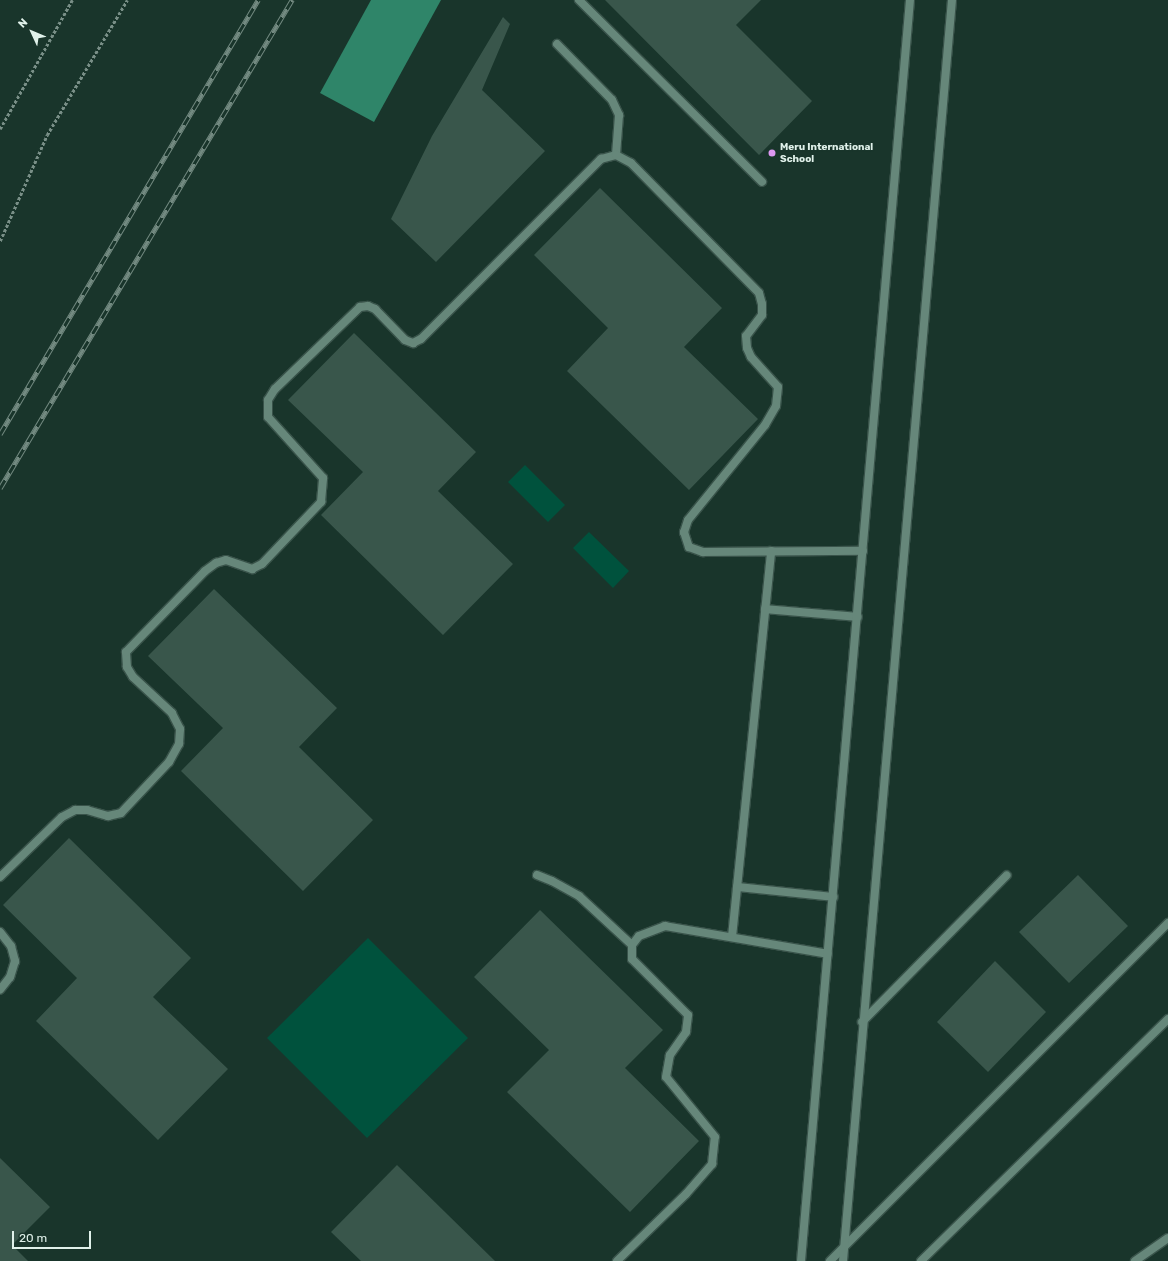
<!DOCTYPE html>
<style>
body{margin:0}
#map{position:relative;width:1168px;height:1261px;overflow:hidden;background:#19352b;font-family:Rubik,sans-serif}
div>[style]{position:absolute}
.green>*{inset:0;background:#00523d}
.water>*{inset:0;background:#2f8569}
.building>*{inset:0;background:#39564b}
.path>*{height:2.5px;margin-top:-1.25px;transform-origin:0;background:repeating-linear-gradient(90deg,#798f87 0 3px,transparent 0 5px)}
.roads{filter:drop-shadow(1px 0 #39534a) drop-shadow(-1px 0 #39534a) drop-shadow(0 1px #39534a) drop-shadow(0 -1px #39534a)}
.service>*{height:8px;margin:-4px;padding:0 4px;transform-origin:4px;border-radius:4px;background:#66877a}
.minor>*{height:8px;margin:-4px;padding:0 4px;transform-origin:4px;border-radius:4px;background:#66877a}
.tertiary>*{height:8px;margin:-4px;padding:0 4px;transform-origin:4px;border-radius:4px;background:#66877a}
.rail>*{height:4.5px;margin-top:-2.25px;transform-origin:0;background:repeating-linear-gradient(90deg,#19352b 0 9px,#738a81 0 18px);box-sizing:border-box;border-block:1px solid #738a81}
.dots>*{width:11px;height:11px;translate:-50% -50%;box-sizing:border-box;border:2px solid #19352b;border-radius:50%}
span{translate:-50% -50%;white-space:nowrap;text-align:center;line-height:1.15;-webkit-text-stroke:3.5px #19352b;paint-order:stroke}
.poi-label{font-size:10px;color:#e0f1ea;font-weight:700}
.left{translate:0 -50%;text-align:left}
.north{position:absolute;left:12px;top:12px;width:40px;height:40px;-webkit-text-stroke:3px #19352b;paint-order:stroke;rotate:314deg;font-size:11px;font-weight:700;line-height:16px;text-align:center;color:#e0f1ea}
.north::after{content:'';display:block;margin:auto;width:14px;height:18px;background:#e0f1ea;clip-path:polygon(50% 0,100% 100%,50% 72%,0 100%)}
.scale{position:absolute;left:12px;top:1231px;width:79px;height:18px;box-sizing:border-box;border:2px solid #e0f1ea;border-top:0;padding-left:5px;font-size:12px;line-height:14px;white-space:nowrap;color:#e0f1ea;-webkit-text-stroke:3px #19352b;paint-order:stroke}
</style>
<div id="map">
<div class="green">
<div style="clip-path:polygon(525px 465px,565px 505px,548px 522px,508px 482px)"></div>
<div style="clip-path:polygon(589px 532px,629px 571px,613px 588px,573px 548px)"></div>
<div style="clip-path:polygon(368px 938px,468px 1038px,367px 1138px,267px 1038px)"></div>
</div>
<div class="water">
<div style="clip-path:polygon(371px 0,441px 0,374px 122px,320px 93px)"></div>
</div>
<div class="building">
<div style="clip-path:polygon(605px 0,761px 0,736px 25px,812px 101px,759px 155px)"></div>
<div style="clip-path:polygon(503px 17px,510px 24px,482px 90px,545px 151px,436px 262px,391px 219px,432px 136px)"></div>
<div style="clip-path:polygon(600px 188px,722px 308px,684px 347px,758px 419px,689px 490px,567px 371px,608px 328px,534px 255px)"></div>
<div style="clip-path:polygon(354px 333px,476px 452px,438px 491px,513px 564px,443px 635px,321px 515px,363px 472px,288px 400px)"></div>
<div style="clip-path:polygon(214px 589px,337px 708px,299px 747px,373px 820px,303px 891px,181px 771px,223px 728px,148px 656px)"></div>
<div style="clip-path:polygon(69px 838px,191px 958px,153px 997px,228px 1069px,158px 1140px,36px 1021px,77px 978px,3px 905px)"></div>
<div style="clip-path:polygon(1078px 875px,1128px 926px,1069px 983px,1019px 932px)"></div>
<div style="clip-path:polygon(540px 910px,663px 1030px,625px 1068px,699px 1141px,630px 1212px,507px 1092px,549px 1050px,474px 977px)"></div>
<div style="clip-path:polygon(995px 961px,1046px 1012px,988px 1072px,937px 1022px)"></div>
<div style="clip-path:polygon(0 1158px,50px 1207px,12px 1245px,28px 1261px,0 1261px)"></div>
<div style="clip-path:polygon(397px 1165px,495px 1261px,361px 1261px,331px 1232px)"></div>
</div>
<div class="path">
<div style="left:0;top:129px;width:148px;rotate:-60.8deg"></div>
<div style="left:0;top:241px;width:116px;rotate:-66.1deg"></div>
<div style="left:47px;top:135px;width:157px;rotate:-59.3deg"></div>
</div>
<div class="roads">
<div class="service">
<div style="left:579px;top:0;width:258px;rotate:44.8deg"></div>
<div style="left:862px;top:1022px;width:206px;rotate:-45.4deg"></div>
</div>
<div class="minor">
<div style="left:557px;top:44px;width:78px;rotate:45.5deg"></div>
<div style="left:612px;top:100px;width:17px;rotate:65deg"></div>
<div style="left:619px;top:115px;width:40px;rotate:94.3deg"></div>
<div style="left:765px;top:609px;width:93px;rotate:4.9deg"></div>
<div style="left:537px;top:875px;width:16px;rotate:22deg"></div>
<div style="left:552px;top:881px;width:31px;rotate:29deg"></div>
<div style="left:579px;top:896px;width:72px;rotate:42.8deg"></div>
<div style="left:0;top:877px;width:86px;rotate:-44.1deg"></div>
<div style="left:62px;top:817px;width:15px;rotate:-28deg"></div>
<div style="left:75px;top:810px;width:12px"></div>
<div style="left:87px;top:810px;width:22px;rotate:16deg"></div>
<div style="left:108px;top:816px;width:13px;rotate:-13deg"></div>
<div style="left:121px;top:813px;width:70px;rotate:-46.7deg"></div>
<div style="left:169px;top:762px;width:21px;rotate:-61deg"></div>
<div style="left:179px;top:744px;width:15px;rotate:-86deg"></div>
<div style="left:180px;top:729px;width:18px;rotate:-117deg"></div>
<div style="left:172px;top:713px;width:53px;rotate:-137.3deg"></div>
<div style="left:133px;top:677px;width:12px;rotate:-121deg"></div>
<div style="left:127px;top:667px;width:15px;rotate:-94deg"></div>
<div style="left:126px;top:652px;width:113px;rotate:-45.7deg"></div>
<div style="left:205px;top:571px;width:14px;rotate:-36deg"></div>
<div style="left:216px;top:563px;width:10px;rotate:-17deg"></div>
<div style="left:226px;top:560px;width:28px;rotate:19deg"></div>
<div style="left:252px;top:569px;width:11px;rotate:-27deg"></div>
<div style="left:262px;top:564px;width:86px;rotate:-46.4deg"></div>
<div style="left:321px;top:502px;width:24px;rotate:-85deg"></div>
<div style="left:323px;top:478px;width:82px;rotate:-132deg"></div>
<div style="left:268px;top:417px;width:17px;rotate:-90deg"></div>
<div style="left:268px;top:400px;width:13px;rotate:-58deg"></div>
<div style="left:275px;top:389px;width:118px;rotate:-44deg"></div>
<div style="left:360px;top:307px;width:8px;rotate:-7deg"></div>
<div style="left:368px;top:306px;width:8px;rotate:23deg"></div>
<div style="left:375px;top:309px;width:43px;rotate:45.9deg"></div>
<div style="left:405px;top:340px;width:9px;rotate:21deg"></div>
<div style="left:413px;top:343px;width:9px;rotate:-27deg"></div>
<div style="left:421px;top:339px;width:255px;rotate:-45deg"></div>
<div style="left:601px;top:159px;width:16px;rotate:-15deg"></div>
<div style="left:616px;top:155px;width:17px;rotate:28deg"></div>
<div style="left:631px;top:163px;width:182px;rotate:45.4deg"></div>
<div style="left:759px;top:293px;width:11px;rotate:75deg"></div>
<div style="left:762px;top:304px;width:11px;rotate:90deg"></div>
<div style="left:762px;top:315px;width:26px;rotate:127deg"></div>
<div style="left:746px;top:336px;width:12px;rotate:85deg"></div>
<div style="left:747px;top:348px;width:10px;rotate:66deg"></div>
<div style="left:751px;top:357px;width:40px;rotate:48deg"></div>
<div style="left:778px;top:387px;width:19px;rotate:96deg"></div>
<div style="left:776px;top:406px;width:22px;rotate:120deg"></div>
<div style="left:765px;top:425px;width:122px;rotate:129deg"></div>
<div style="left:688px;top:520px;width:13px;rotate:108deg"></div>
<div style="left:684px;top:532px;width:16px;rotate:72deg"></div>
<div style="left:689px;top:547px;width:15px;rotate:20deg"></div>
<div style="left:703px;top:552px;width:160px;rotate:-0.4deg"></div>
<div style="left:737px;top:887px;width:97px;rotate:5.9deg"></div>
<div style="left:0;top:932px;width:18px;rotate:52deg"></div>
<div style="left:11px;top:946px;width:16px;rotate:75deg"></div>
<div style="left:15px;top:961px;width:17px;rotate:107deg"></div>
<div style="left:10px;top:977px;width:16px;rotate:128deg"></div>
<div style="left:732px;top:937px;width:388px;rotate:-84.2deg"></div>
<div style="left:617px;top:1261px;width:96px;rotate:-44.2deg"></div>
<div style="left:686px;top:1194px;width:40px;rotate:-49deg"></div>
<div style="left:712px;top:1164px;width:27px;rotate:-84deg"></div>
<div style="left:715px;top:1137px;width:77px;rotate:-129.2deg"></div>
<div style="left:666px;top:1077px;width:22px;rotate:-80deg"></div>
<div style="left:670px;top:1055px;width:28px;rotate:-55deg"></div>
<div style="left:686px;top:1032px;width:17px;rotate:-83deg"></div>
<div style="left:688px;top:1015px;width:79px;rotate:-135deg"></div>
<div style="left:632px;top:959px;width:14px;rotate:-90deg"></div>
<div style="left:632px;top:945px;width:11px;rotate:-52deg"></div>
<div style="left:639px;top:936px;width:28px;rotate:-21deg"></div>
<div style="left:665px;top:926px;width:165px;rotate:9.7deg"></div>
<div style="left:830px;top:1261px;width:478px;rotate:-45deg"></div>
<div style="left:921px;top:1261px;width:346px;rotate:-44.4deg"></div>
<div style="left:1135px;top:1261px;width:40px;rotate:-34.9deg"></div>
</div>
<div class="tertiary">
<div style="left:801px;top:1261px;width:1266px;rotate:-85.06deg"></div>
<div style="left:843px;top:1261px;width:1266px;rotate:-85.06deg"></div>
</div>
</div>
<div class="rail">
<div style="left:0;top:434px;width:505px;rotate:-59.27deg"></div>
<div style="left:0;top:488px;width:569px;rotate:-59.11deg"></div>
</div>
<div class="dots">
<div style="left:772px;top:153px;background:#de98f2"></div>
</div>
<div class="poi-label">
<span class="left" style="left:780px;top:153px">Meru International<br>School</span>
</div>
<div class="north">N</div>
<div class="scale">20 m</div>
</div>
